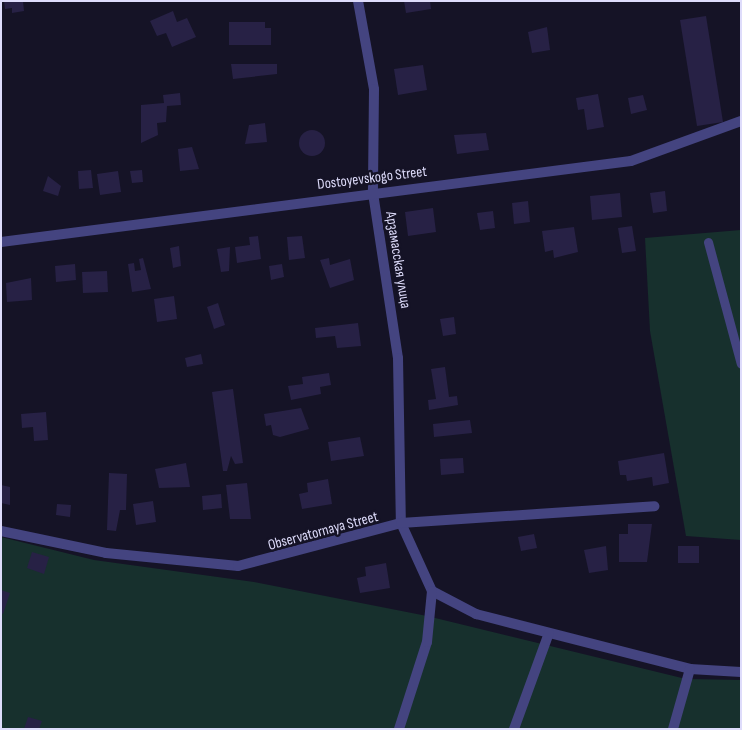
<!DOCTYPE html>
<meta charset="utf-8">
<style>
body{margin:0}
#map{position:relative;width:742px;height:730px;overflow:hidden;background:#151326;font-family:"Sofia Sans Condensed",sans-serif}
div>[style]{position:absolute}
.green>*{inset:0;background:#17302d}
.building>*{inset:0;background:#272145}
.round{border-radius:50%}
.service>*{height:9px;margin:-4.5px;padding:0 4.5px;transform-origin:4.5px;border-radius:4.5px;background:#444480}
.minor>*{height:10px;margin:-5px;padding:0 5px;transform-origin:5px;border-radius:5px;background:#444480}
span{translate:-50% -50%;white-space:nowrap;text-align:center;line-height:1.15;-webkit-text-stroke:5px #151326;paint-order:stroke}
.street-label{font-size:15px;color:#dedcfb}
.frame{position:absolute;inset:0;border:2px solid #dedcfb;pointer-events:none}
</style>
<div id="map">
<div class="green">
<div style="clip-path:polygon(741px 230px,741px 540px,686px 536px,650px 331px,645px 238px)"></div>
<div style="clip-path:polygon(1px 537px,94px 560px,254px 582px,427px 616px,686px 679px,741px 680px,741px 729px,1px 729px)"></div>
</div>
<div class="building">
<div style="clip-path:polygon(4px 1px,23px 1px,24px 11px,12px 13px,12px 8px,5px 9px)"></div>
<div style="clip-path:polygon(404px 1px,430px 1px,431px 9px,406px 13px)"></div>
<div style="clip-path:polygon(173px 11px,177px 22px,187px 18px,196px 37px,172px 47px,166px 33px,157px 36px,150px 21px)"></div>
<div style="clip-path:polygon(706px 16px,723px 122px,697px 126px,680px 20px)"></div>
<div style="clip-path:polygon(229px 22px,265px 22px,265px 28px,271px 28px,271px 45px,229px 45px)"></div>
<div style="clip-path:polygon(547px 27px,550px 50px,532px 53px,528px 32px)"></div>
<div style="clip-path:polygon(231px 64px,277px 64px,277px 74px,233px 79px)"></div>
<div style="clip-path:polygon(423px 65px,427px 90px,398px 95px,394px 69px)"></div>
<div style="clip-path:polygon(180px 93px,181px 105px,167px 106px,166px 122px,157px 123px,158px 135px,141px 143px,141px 105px,164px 103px,163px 95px)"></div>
<div style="clip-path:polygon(598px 94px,604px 127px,587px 130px,584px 109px,578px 110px,576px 98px)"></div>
<div style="clip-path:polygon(643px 95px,647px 110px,631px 114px,628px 98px)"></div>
<div style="clip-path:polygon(265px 123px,267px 142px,245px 144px,249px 125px)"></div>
<div class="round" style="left:299px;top:130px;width:26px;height:26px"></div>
<div style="clip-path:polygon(486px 133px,489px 150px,457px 154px,454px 135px)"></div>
<div style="clip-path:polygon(192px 147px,199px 169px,180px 171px,178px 149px)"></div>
<div style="clip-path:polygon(91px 170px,93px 188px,79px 189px,78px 171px)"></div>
<div style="clip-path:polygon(142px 170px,143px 182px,132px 183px,130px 171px)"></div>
<div style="clip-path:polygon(118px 171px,121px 192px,100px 195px,97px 174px)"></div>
<div style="clip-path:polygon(48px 176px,61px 186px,58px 196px,43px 191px)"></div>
<div style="clip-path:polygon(665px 191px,667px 211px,653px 213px,650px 193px)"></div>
<div style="clip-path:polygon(620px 193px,622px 217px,592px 220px,590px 196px)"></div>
<div style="clip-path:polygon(528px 201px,530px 222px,514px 224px,512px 203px)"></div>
<div style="clip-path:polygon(433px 208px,436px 232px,408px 236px,405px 212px)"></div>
<div style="clip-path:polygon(493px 211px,495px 228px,480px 230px,477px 213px)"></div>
<div style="clip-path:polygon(632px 226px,636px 251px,622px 253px,618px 228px)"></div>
<div style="clip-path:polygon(574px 227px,578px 252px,554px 258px,553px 250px,545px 252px,542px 231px)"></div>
<div style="clip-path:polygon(258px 236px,261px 259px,237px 263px,235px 247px,250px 245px,249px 237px)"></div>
<div style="clip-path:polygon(302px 236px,305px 258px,289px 260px,287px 237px)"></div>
<div style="clip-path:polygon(179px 246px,181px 266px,173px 268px,170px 248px)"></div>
<div style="clip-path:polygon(230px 247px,229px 271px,221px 272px,217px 249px)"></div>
<div style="clip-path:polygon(143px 258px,151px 289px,132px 292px,128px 264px,134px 263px,135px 271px,141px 270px,139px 259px)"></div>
<div style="clip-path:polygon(329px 258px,330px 265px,350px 259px,354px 280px,330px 288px,320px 260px)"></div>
<div style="clip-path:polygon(75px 264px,76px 280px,56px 282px,55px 266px)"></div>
<div style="clip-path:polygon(282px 264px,284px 277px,271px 280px,269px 266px)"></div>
<div style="clip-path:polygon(107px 271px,108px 292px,83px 293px,82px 272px)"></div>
<div style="clip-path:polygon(31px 278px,32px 300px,7px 302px,6px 283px)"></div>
<div style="clip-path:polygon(174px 296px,177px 319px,157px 322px,154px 299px)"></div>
<div style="clip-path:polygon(218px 303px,225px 325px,214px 329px,207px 307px)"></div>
<div style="clip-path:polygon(454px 317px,456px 334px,443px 336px,440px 319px)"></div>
<div style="clip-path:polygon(358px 323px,361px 346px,337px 348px,335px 336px,316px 338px,315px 328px)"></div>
<div style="clip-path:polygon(201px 354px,203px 364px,187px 367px,185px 358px)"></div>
<div style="clip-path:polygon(445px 367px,449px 397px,457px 396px,458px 405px,429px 410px,428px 400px,436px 399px,431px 369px)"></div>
<div style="clip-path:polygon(329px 373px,331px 385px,320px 387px,321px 394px,291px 400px,288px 386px,303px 384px,302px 377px)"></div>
<div style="clip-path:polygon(233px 389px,243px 463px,235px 464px,231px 456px,227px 471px,223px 471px,212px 392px)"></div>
<div style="clip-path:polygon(301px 408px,309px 429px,280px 437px,273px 435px,271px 425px,266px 426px,264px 414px)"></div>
<div style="clip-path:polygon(46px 412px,48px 440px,34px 441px,33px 427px,22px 428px,21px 414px)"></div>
<div style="clip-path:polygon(470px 420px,472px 433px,434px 437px,433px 424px)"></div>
<div style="clip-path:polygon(360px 437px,364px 456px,331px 461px,328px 442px)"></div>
<div style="clip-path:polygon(664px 453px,669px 483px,653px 486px,652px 477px,627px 481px,626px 475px,620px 475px,618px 461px)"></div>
<div style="clip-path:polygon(463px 458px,464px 473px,441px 475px,440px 459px)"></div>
<div style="clip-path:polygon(186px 463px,190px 487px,159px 488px,155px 469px)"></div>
<div style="clip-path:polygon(109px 473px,127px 474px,126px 510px,120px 510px,116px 531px,107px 530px)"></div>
<div style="clip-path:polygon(328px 479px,332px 504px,302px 509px,299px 494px,308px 492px,307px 483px)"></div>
<div style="clip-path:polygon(247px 483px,251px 519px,230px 519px,226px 485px)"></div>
<div style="clip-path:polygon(1px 485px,10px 487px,10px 505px,1px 503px)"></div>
<div style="clip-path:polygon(221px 494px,222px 508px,203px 510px,202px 496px)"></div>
<div style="clip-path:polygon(153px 501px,156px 522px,136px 525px,133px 504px)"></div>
<div style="clip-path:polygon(57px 504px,71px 505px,70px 517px,56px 515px)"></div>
<div style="clip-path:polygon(628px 524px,652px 524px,647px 562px,619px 562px,619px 534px,628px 534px)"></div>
<div style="clip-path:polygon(534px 534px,537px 548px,521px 551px,518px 537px)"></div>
<div style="clip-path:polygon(606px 546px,608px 570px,589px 573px,584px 550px)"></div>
<div style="clip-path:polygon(678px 546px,699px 546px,699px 563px,678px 563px)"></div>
<div style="clip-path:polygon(32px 552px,49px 557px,44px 574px,27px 568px)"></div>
<div style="clip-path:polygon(386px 563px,390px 588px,360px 593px,357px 578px,366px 576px,365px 567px)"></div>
<div style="clip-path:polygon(1px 590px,10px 593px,3px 614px,1px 613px)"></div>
<div style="clip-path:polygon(28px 717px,42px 721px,39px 729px,24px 729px)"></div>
</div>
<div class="service">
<div style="left:708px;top:242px;width:126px;rotate:74.9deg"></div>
</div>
<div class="minor">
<div style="left:358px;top:1px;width:89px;rotate:79.7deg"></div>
<div style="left:374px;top:89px;width:104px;rotate:90.6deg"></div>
<div style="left:373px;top:193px;width:167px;rotate:81.4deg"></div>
<div style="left:398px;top:358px;width:165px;rotate:89deg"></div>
<div style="left:401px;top:523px;width:75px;rotate:65.5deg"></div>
<div style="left:432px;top:591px;width:50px;rotate:27.6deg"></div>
<div style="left:476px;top:614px;width:221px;rotate:14.4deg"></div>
<div style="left:690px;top:669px;width:51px;rotate:3.4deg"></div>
<div style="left:1px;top:242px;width:635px;rotate:-7.33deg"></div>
<div style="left:631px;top:161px;width:117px;rotate:-20deg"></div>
<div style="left:1px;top:531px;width:107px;rotate:11.8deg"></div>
<div style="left:106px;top:553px;width:133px;rotate:5.6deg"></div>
<div style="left:238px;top:566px;width:169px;rotate:-14.8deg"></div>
<div style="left:401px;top:523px;width:254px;rotate:-3.8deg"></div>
<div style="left:399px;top:729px;width:91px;rotate:-72.2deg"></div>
<div style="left:427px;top:642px;width:51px;rotate:-84.4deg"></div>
<div style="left:514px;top:729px;width:102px;rotate:-70deg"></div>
<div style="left:673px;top:729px;width:62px;rotate:-74.2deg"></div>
</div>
<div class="street-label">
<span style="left:372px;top:178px;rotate:-7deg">Dostoyevskogo Street</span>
<span style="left:398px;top:260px;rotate:81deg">Арзамасская улица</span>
<span style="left:323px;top:531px;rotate:-15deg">Observatornaya Street</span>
</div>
<div class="frame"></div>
</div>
